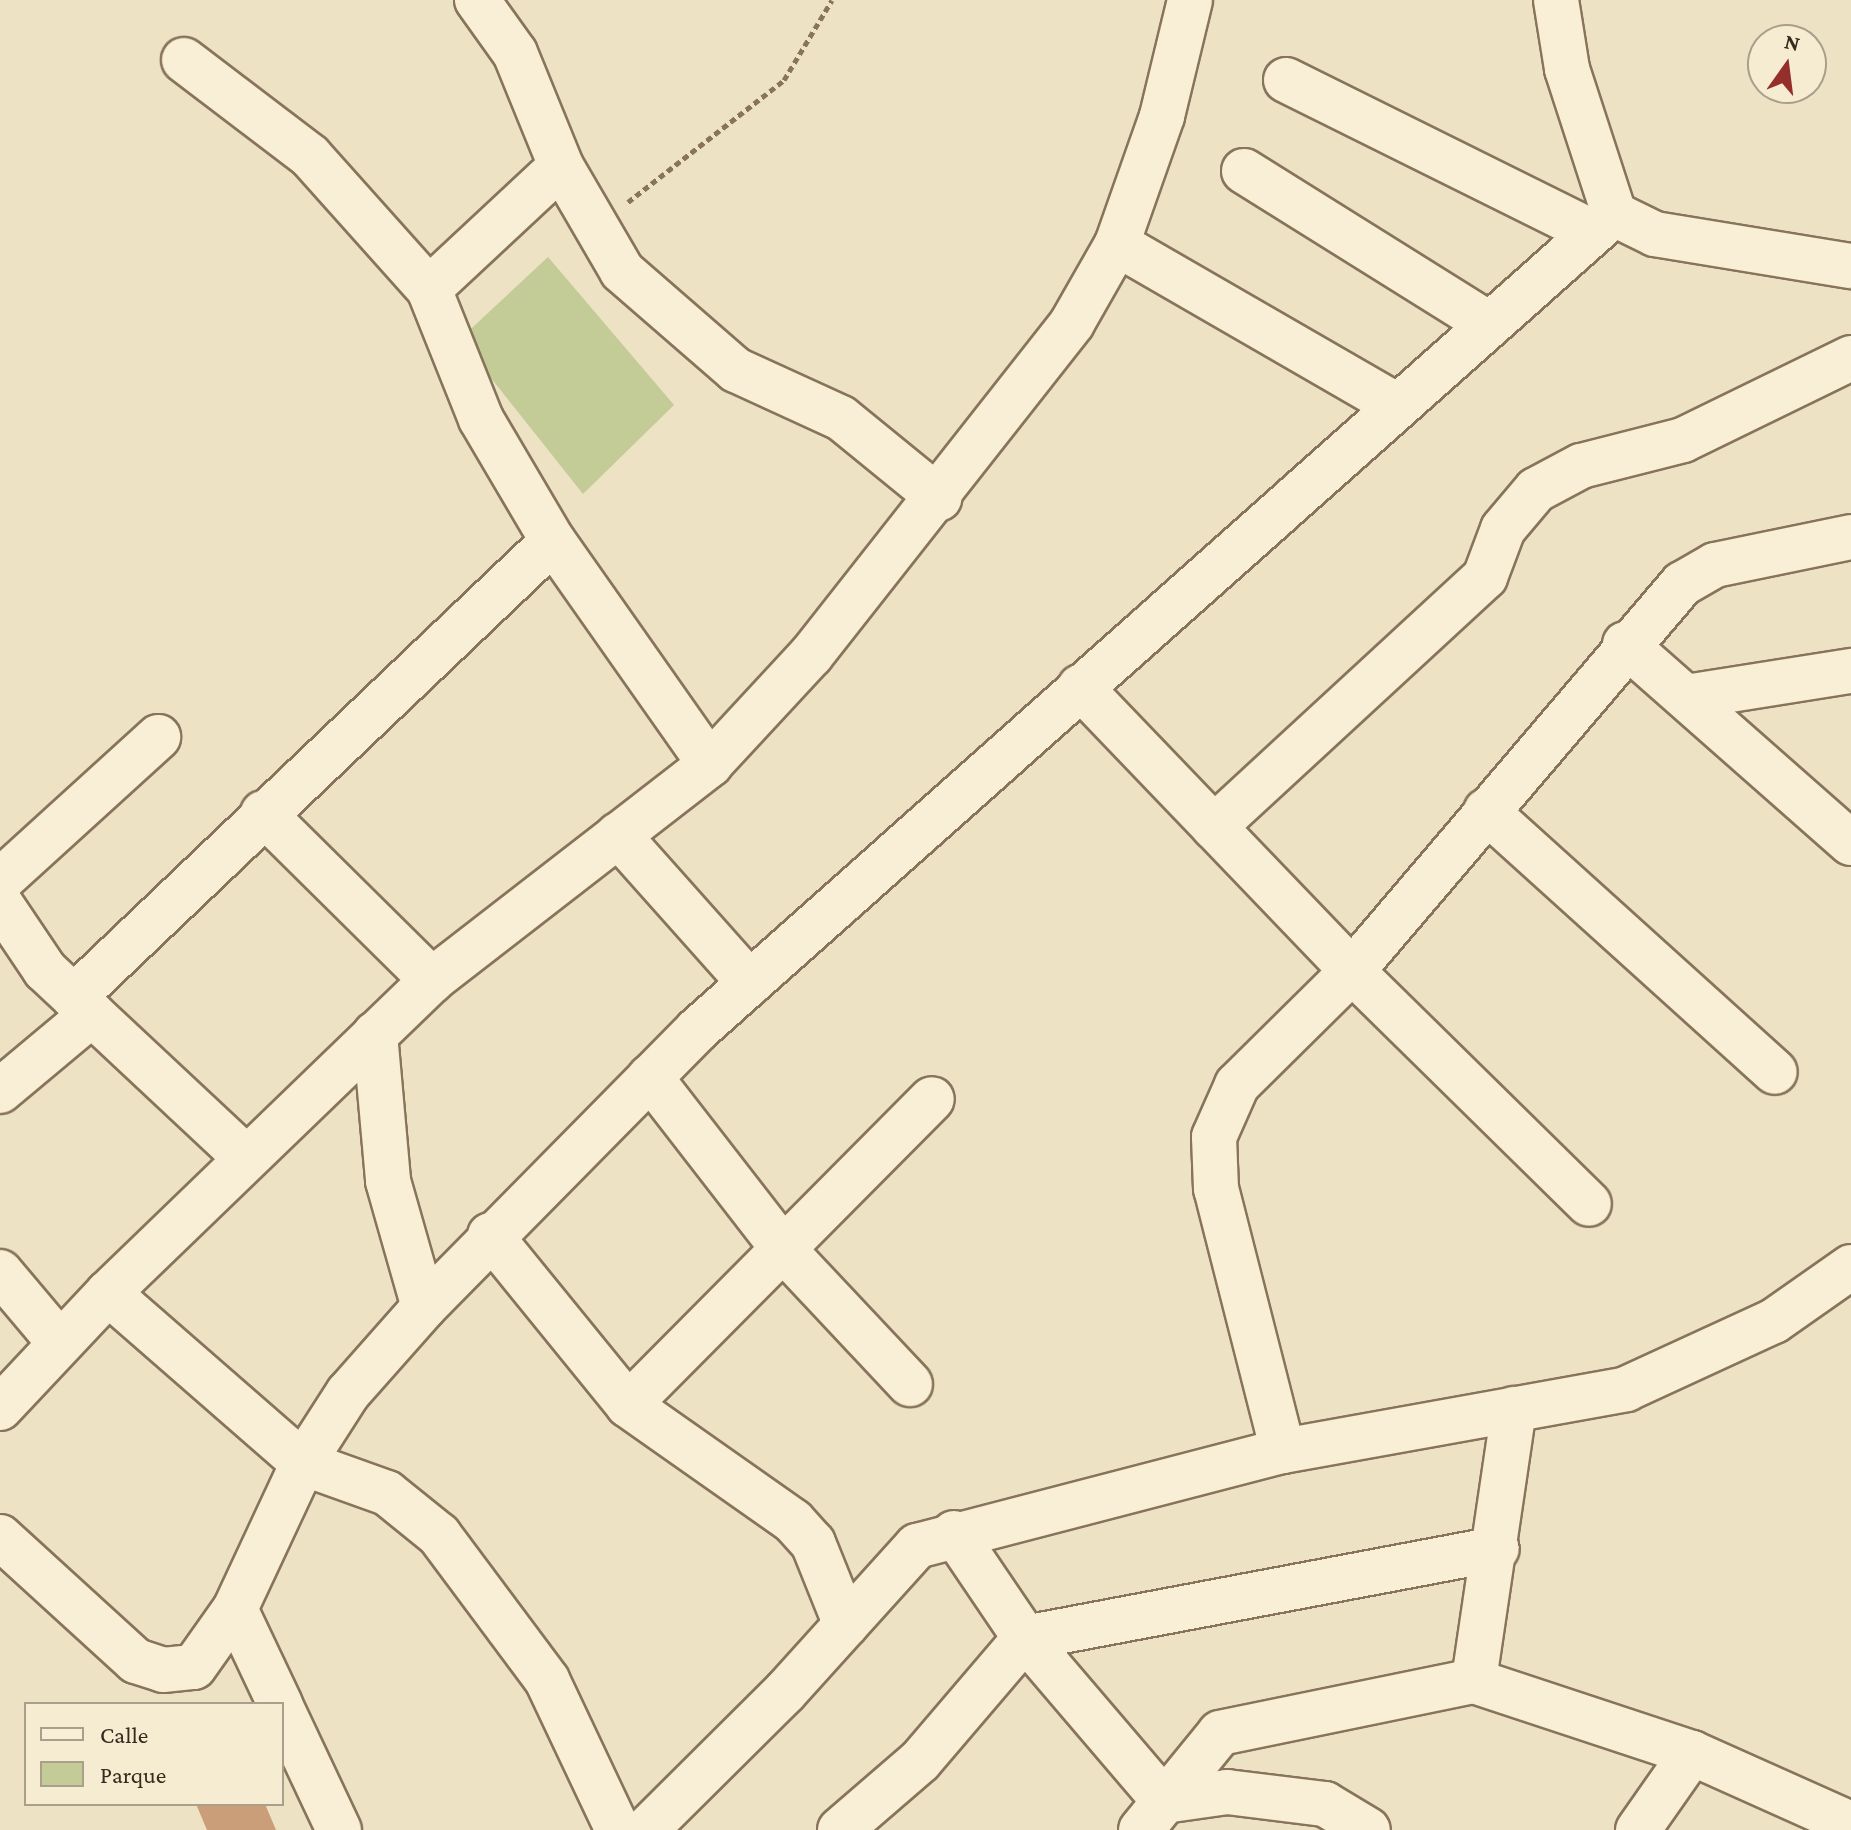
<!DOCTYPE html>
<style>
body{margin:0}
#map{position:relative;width:1851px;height:1830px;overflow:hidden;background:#ede2c3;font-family:"Crimson Pro",serif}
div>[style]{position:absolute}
.green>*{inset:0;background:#c3cb97}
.building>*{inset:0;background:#ca9e79}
.path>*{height:5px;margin-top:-2.5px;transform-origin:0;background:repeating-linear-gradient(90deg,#87745a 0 6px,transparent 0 10px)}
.roads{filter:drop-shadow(2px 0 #87745a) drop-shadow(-2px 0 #87745a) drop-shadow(0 2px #87745a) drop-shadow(0 -2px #87745a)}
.minor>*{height:44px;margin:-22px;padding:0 22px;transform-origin:22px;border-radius:22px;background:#f8efd6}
.tertiary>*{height:44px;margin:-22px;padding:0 22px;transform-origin:22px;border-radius:22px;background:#f8efd6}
span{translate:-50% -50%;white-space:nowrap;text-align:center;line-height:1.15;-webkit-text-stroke:6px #f5ecd2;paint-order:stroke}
.legend{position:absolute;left:24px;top:1702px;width:260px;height:104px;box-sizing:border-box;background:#f5ecd2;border:2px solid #a99f8a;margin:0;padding:10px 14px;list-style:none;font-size:24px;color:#372b1e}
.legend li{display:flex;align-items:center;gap:16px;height:40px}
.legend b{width:40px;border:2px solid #a99f8a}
.north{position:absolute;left:1747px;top:24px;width:80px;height:80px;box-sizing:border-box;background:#f5ecd2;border:2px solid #a99f8a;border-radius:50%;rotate:14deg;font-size:22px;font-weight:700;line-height:32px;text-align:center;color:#372b1e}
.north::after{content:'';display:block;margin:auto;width:28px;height:36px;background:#942f2b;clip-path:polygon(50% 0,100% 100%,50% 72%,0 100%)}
</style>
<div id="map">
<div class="green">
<div style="clip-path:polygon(548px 257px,674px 405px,583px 494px,460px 339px)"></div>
</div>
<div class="building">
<div style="clip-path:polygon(196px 1804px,265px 1804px,276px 1830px,207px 1830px)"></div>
</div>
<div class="path">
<div style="left:628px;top:202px;width:198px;rotate:-38deg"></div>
<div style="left:784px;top:80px;width:93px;rotate:-59deg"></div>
</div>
<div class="roads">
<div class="minor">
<div style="left:477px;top:0;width:65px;rotate:54.4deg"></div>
<div style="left:515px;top:53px;width:122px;rotate:67.8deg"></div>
<div style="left:561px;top:166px;width:121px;rotate:59.8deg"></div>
<div style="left:622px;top:271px;width:151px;rotate:41deg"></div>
<div style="left:736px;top:370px;width:115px;rotate:24.6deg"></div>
<div style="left:841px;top:418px;width:127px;rotate:39.2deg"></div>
<div style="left:1556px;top:0;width:70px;rotate:80.9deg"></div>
<div style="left:1567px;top:69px;width:152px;rotate:72deg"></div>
<div style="left:1614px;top:214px;width:46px;rotate:26deg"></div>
<div style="left:1655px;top:234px;width:199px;rotate:9.3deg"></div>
<div style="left:184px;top:60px;width:158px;rotate:37.3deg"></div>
<div style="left:310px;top:156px;width:178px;rotate:48.2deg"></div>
<div style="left:429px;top:289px;width:140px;rotate:68.2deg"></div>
<div style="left:481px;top:419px;width:142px;rotate:59.5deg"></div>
<div style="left:553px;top:541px;width:273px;rotate:54.9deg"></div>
<div style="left:1286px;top:80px;width:339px;rotate:26.4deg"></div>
<div style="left:1244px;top:171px;width:289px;rotate:32deg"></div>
<div style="left:1117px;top:244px;width:322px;rotate:30deg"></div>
<div style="left:429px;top:289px;width:180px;rotate:-43deg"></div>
<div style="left:1625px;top:644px;width:301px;rotate:41.4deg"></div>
<div style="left:1080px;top:687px;width:393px;rotate:46.2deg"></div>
<div style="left:1352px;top:971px;width:332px;rotate:44.5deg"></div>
<div style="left:1686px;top:697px;width:167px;rotate:-9deg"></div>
<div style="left:1486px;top:811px;width:389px;rotate:42.1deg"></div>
<div style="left:263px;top:813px;width:238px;rotate:44.7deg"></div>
<div style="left:1214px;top:827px;width:369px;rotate:-42.7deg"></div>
<div style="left:1485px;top:577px;width:51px;rotate:-69.4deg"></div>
<div style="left:1503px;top:529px;width:51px;rotate:-49.8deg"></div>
<div style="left:1536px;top:490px;width:51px;rotate:-28.1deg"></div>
<div style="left:1581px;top:466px;width:105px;rotate:-14.3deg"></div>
<div style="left:1683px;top:440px;width:187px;rotate:-26deg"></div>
<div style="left:618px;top:835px;width:198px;rotate:48.3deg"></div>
<div style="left:0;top:881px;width:214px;rotate:-42.3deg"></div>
<div style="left:0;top:903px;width:81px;rotate:56.1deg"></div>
<div style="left:45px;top:970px;width:275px;rotate:43.1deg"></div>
<div style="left:74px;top:997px;width:661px;rotate:-43.59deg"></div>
<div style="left:375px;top:1034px;width:148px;rotate:84.9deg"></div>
<div style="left:388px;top:1181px;width:131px;rotate:74.1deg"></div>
<div style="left:650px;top:1077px;width:219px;rotate:52.2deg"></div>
<div style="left:784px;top:1250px;width:184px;rotate:46.8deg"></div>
<div style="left:0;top:1091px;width:120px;rotate:-39.9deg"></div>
<div style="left:490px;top:1235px;width:219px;rotate:50.9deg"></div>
<div style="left:628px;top:1405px;width:202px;rotate:35.1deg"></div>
<div style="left:793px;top:1521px;width:30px;rotate:48deg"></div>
<div style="left:813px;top:1543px;width:88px;rotate:68.1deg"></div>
<div style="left:0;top:1272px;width:92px;rotate:49.9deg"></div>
<div style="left:108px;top:1293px;width:259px;rotate:41.1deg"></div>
<div style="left:303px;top:1463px;width:89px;rotate:19.7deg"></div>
<div style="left:387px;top:1493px;width:67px;rotate:38.9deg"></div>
<div style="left:439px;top:1535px;width:181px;rotate:53.3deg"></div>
<div style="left:547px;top:1680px;width:166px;rotate:64.7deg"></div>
<div style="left:424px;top:1307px;width:389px;rotate:-45.4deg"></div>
<div style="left:697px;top:1030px;width:1227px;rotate:-41.66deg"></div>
<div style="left:628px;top:1405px;width:431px;rotate:-45.2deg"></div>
<div style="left:0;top:1408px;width:158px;rotate:-46.8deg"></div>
<div style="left:108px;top:1293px;width:450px;rotate:-44deg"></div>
<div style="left:432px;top:980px;width:352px;rotate:-37.8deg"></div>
<div style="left:710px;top:764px;width:149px;rotate:-47.2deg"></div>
<div style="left:811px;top:655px;width:422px;rotate:-51.8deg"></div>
<div style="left:1072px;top:323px;width:91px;rotate:-60.3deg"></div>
<div style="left:1117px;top:244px;width:136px;rotate:-70.6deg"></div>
<div style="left:1162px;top:116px;width:119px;rotate:-76.4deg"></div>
<div style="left:1514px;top:1409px;width:275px;rotate:98.4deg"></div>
<div style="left:1474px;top:1681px;width:230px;rotate:18.3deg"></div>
<div style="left:1692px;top:1753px;width:174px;rotate:24.1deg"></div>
<div style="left:1283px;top:1451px;width:270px;rotate:-104.3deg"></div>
<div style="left:1216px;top:1189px;width:52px;rotate:-92.2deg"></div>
<div style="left:1214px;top:1137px;width:57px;rotate:-66.1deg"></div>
<div style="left:1237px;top:1085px;width:162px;rotate:-44.7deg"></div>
<div style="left:1352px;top:971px;width:509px;rotate:-49.55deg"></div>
<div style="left:1682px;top:584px;width:38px;rotate:-30deg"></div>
<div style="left:1715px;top:565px;width:139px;rotate:-11.6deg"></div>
<div style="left:954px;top:1533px;width:127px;rotate:55.9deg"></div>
<div style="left:1025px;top:1638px;width:214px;rotate:49.5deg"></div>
<div style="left:1164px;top:1801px;width:64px;rotate:-8.1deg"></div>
<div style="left:1227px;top:1792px;width:99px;rotate:7deg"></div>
<div style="left:1325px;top:1804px;width:50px;rotate:31.2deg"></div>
<div style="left:0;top:1537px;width:184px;rotate:42.4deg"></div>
<div style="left:136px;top:1661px;width:28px;rotate:18deg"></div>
<div style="left:163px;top:1670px;width:31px;rotate:-6deg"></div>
<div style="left:194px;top:1667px;width:71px;rotate:-54.7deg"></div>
<div style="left:646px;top:1830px;width:196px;rotate:-44.8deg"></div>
<div style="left:785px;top:1692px;width:197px;rotate:-47.9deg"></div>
<div style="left:917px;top:1546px;width:378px;rotate:-14.6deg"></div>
<div style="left:1283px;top:1451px;width:349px;rotate:-10.2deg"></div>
<div style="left:1626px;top:1389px;width:163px;rotate:-24.7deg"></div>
<div style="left:1774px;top:1321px;width:94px;rotate:-35deg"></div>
<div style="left:840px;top:1830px;width:106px;rotate:-40.8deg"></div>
<div style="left:920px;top:1761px;width:162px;rotate:-49.5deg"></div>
<div style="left:1025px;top:1638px;width:480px;rotate:-10.7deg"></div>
<div style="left:1141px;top:1830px;width:125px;rotate:-50.8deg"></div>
<div style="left:1220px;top:1733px;width:259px;rotate:-11.6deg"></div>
<div style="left:1638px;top:1830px;width:94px;rotate:-55deg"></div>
</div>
<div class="tertiary">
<div style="left:280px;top:1704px;width:105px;rotate:-115.3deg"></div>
<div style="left:235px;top:1609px;width:161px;rotate:-65deg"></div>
<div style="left:303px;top:1463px;width:83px;rotate:-57.3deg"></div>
<div style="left:348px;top:1393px;width:115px;rotate:-48.5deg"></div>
<div style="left:282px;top:1709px;width:134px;rotate:64.8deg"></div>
</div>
</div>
<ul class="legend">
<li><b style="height:10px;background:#f8efd6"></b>Calle</li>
<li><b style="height:22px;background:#c3cb97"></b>Parque</li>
</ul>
<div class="north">N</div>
</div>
